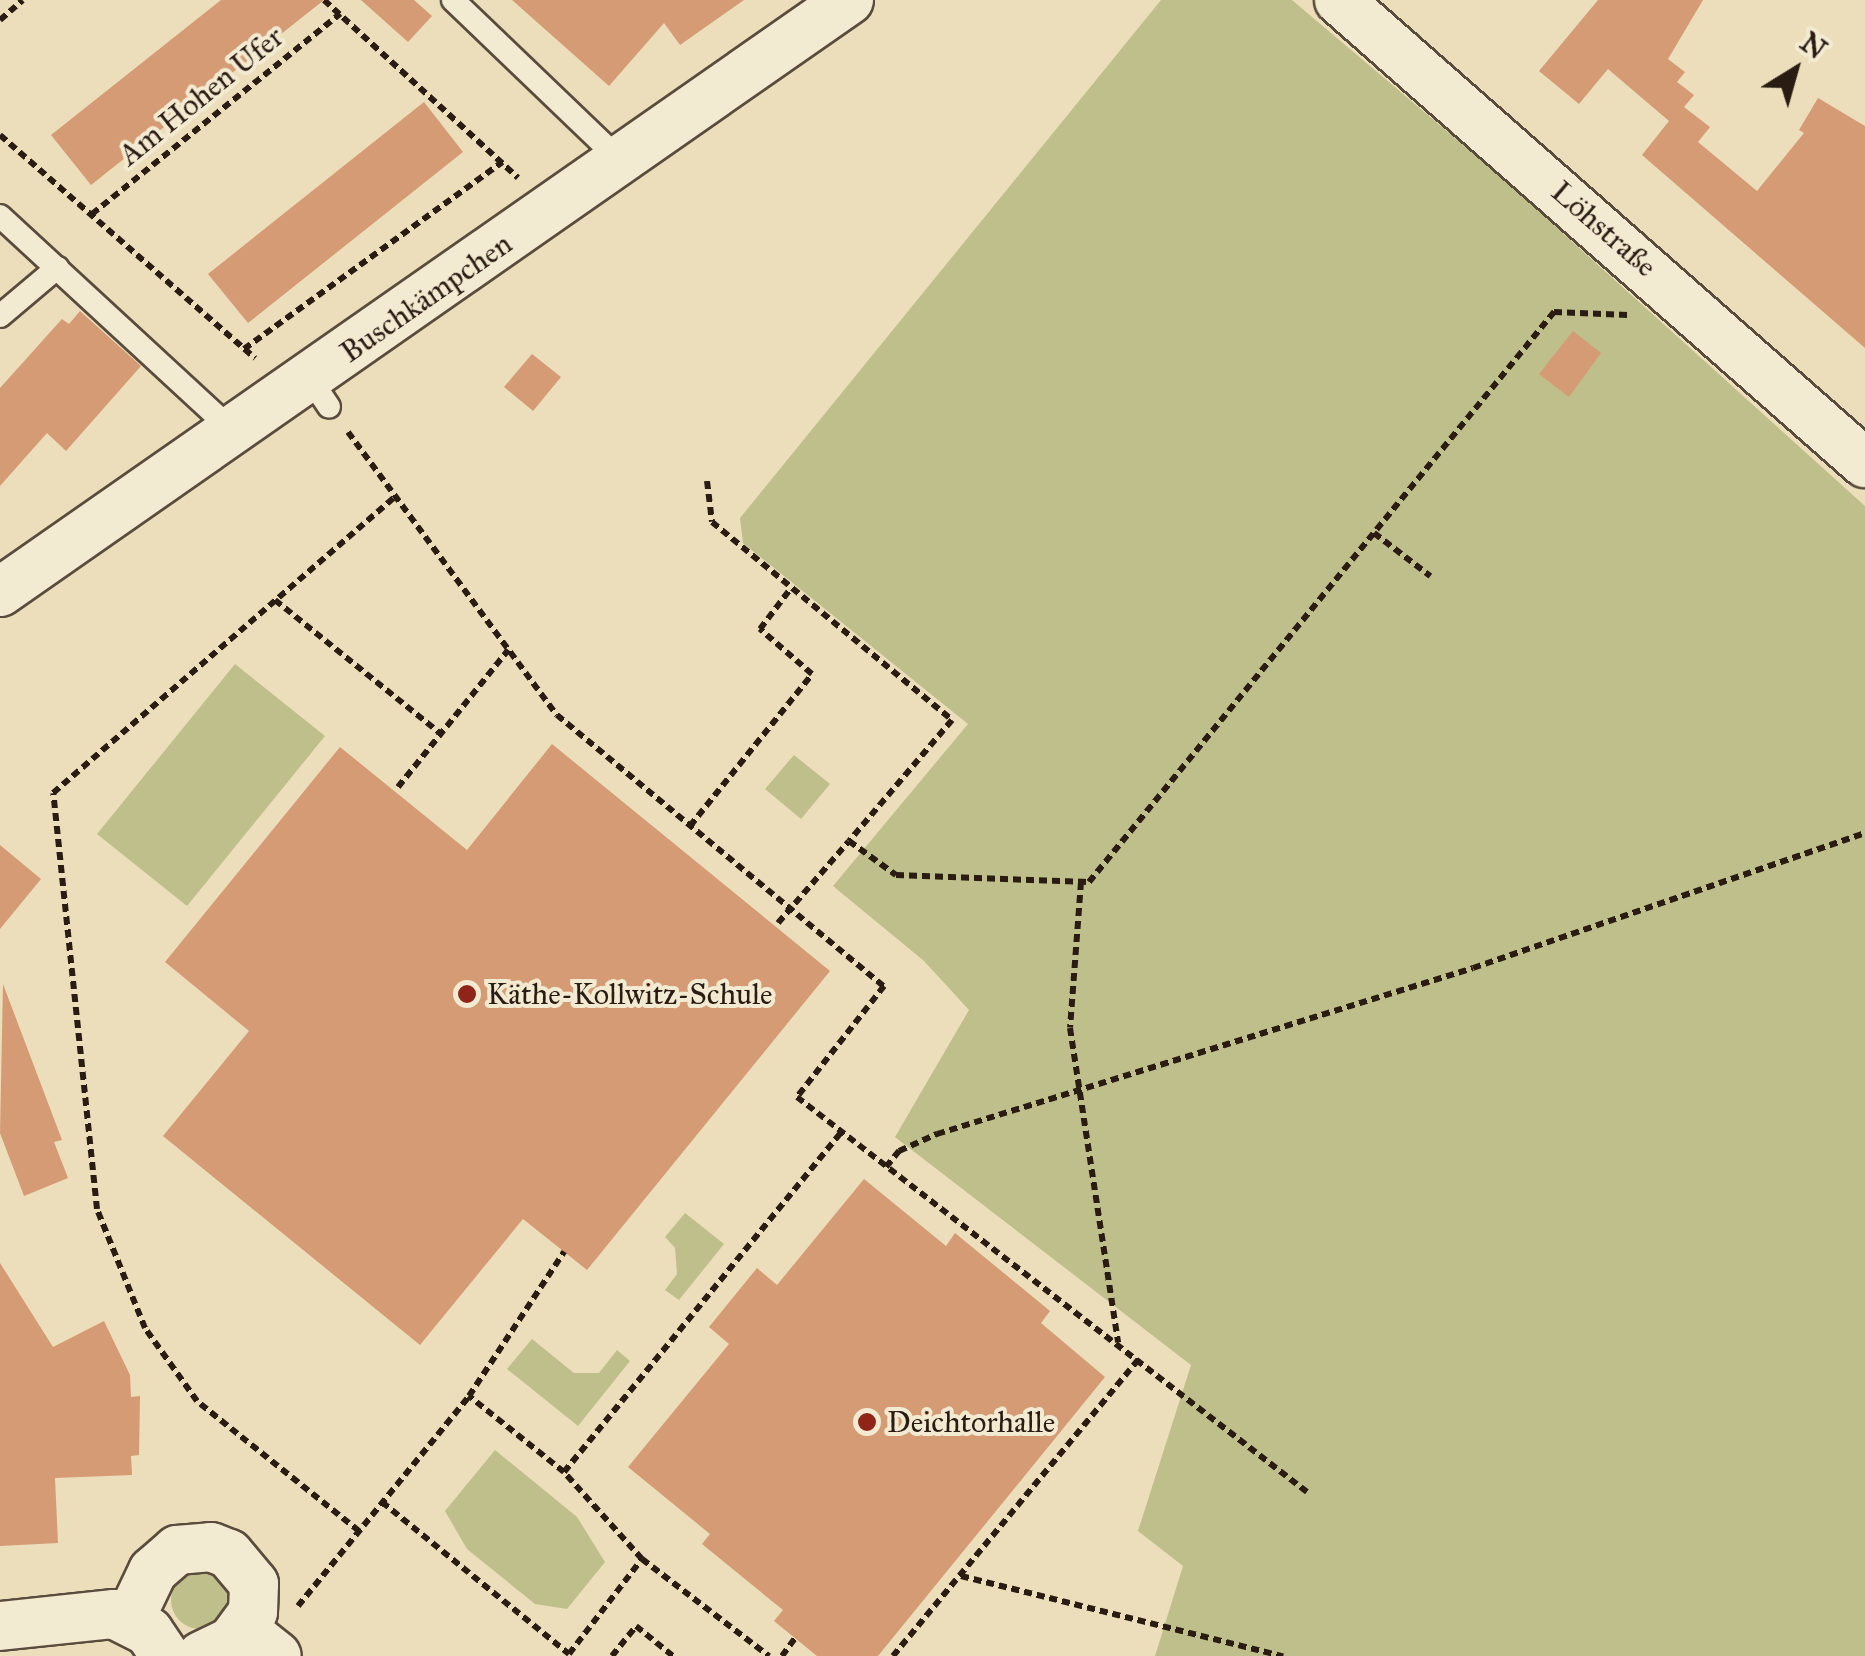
<!DOCTYPE html>
<meta charset="utf-8">
<style>
body{margin:0}
#map{position:relative;width:1865px;height:1656px;overflow:hidden;background:#ecdeba;font-family:"IM FELL Great Primer",serif}
div>[style]{position:absolute}
.green>*{inset:0;background:#bfbf8b}
.round{border-radius:50%}
.building>*{inset:0;background:#d49b74}
.path>*{height:6px;margin-top:-3px;transform-origin:0;background:repeating-linear-gradient(90deg,#2a1b13 0 8px,transparent 0 13px)}
.roads{filter:drop-shadow(2px 0 #5a4c3d) drop-shadow(-2px 0 #5a4c3d) drop-shadow(0 2px #5a4c3d) drop-shadow(0 -2px #5a4c3d)}
.service>*{height:22px;margin:-11px;padding:0 11px;transform-origin:11px;border-radius:11px;background:#f3ead2}
.minor>*{height:48px;margin:-24px;padding:0 24px;transform-origin:24px;border-radius:24px;background:#f3ead2}
.dots>*{width:28px;height:28px;translate:-50% -50%;box-sizing:border-box;border:5px solid #f3ead2;border-radius:50%}
span{translate:-50% -50%;white-space:nowrap;text-align:center;line-height:1.15;-webkit-text-stroke:8px #f3ead2;paint-order:stroke}
.street-label{font-size:30px;color:#2a1b13}
.poi-label{font-size:30px;color:#2a1b13}
.left{translate:0 -50%;text-align:left}
.north{position:absolute;left:1745px;top:20px;width:100px;height:100px;-webkit-text-stroke:8px #f3ead2;paint-order:stroke;rotate:37deg;font-size:28px;font-weight:700;line-height:40px;text-align:center;color:#2a1b13}
.north::after{content:'';display:block;margin:auto;width:35px;height:45px;background:#2a1b13;clip-path:polygon(50% 0,100% 100%,50% 72%,0 100%)}
</style>
<div id="map">
<div class="green">
<div style="clip-path:polygon(1161px 0,1292px 0,1494px 171px,1865px 506px,1865px 1656px,1155px 1656px,1183px 1566px,1138px 1531px,1191px 1365px,895px 1137px,969px 1010px,924px 961px,833px 886px,968px 724px,743px 543px,740px 518px)"></div>
<div style="clip-path:polygon(235px 664px,325px 736px,187px 906px,97px 834px)"></div>
<div style="clip-path:polygon(794px 755px,830px 784px,801px 819px,765px 789px)"></div>
<div style="clip-path:polygon(685px 1213px,724px 1244px,679px 1300px,665px 1290px,677px 1274px,675px 1248px,665px 1237px)"></div>
<div style="clip-path:polygon(532px 1339px,574px 1373px,599px 1373px,617px 1350px,630px 1361px,578px 1426px,507px 1369px)"></div>
<div style="clip-path:polygon(495px 1450px,577px 1517px,605px 1562px,567px 1609px,535px 1604px,467px 1549px,445px 1511px)"></div>
<div class="round" style="left:171px;top:1571px;width:58px;height:58px"></div>
</div>
<div class="building">
<div style="clip-path:polygon(221px 0,324px 0,91px 185px,51px 135px)"></div>
<div style="clip-path:polygon(361px 0,414px 0,432px 16px,408px 42px)"></div>
<div style="clip-path:polygon(512px 0,744px 0,680px 45px,664px 23px,609px 86px)"></div>
<div style="clip-path:polygon(1598px 0,1703px 0,1668px 59px,1685px 72px,1677px 82px,1694px 95px,1684px 107px,1710px 127px,1698px 142px,1757px 191px,1804px 133px,1799px 130px,1818px 98px,1865px 126px,1865px 348px,1642px 155px,1669px 121px,1608px 69px,1579px 104px,1539px 71px)"></div>
<div style="clip-path:polygon(424px 102px,463px 152px,248px 323px,208px 274px)"></div>
<div style="clip-path:polygon(80px 311px,141px 366px,66px 451px,47px 433px,0 486px,0 388px,62px 319px,69px 324px)"></div>
<div style="clip-path:polygon(1573px 331px,1601px 353px,1569px 397px,1539px 374px)"></div>
<div style="clip-path:polygon(532px 354px,561px 377px,533px 411px,504px 387px)"></div>
<div style="clip-path:polygon(552px 744px,830px 971px,587px 1270px,523px 1219px,420px 1345px,163px 1136px,249px 1031px,165px 962px,340px 747px,467px 850px)"></div>
<div style="clip-path:polygon(0 845px,41px 879px,0 929px)"></div>
<div style="clip-path:polygon(3px 984px,62px 1140px,54px 1142px,68px 1178px,24px 1196px,0 1133px)"></div>
<div style="clip-path:polygon(864px 1179px,946px 1246px,955px 1233px,1050px 1311px,1041px 1323px,1105px 1377px,878px 1656px,817px 1656px,774px 1621px,783px 1610px,702px 1544px,710px 1534px,628px 1467px,729px 1344px,709px 1327px,757px 1268px,777px 1285px)"></div>
<div style="clip-path:polygon(0 1263px,53px 1347px,104px 1321px,130px 1375px,131px 1397px,140px 1396px,139px 1455px,131px 1456px,132px 1475px,55px 1478px,58px 1543px,0 1546px)"></div>
</div>
<div class="path">
<div style="left:324px;top:0;width:263px;rotate:42.5deg"></div>
<div style="left:0;top:20px;width:30px;rotate:-41deg"></div>
<div style="left:0;top:135px;width:339px;rotate:41.2deg"></div>
<div style="left:92px;top:214px;width:319px;rotate:-38.9deg"></div>
<div style="left:244px;top:349px;width:319px;rotate:-35.9deg"></div>
<div style="left:348px;top:432px;width:352px;rotate:53.6deg"></div>
<div style="left:557px;top:715px;width:425px;rotate:39.7deg"></div>
<div style="left:884px;top:986px;width:141px;rotate:128.1deg"></div>
<div style="left:797px;top:1097px;width:645px;rotate:37.76deg"></div>
<div style="left:707px;top:481px;width:41px;rotate:83deg"></div>
<div style="left:712px;top:522px;width:311px;rotate:39.5deg"></div>
<div style="left:952px;top:720px;width:159px;rotate:130.4deg"></div>
<div style="left:849px;top:841px;width:58px;rotate:35.9deg"></div>
<div style="left:896px;top:875px;width:193px;rotate:2.1deg"></div>
<div style="left:1089px;top:882px;width:736px;rotate:-50.79deg"></div>
<div style="left:1554px;top:312px;width:74px;rotate:2.3deg"></div>
<div style="left:1374px;top:533px;width:71px;rotate:37.5deg"></div>
<div style="left:275px;top:600px;width:213px;rotate:38.9deg"></div>
<div style="left:398px;top:787px;width:176px;rotate:-51.2deg"></div>
<div style="left:690px;top:826px;width:195px;rotate:-51.2deg"></div>
<div style="left:812px;top:674px;width:69px;rotate:-139.1deg"></div>
<div style="left:760px;top:629px;width:51px;rotate:-52.9deg"></div>
<div style="left:1081px;top:882px;width:146px;rotate:94.3deg"></div>
<div style="left:1070px;top:1028px;width:318px;rotate:81.3deg"></div>
<div style="left:778px;top:923px;width:108px;rotate:-49.1deg"></div>
<div style="left:886px;top:1167px;width:21px;rotate:-51deg"></div>
<div style="left:899px;top:1151px;width:42px;rotate:-24.1deg"></div>
<div style="left:937px;top:1134px;width:561px;rotate:-17.21deg"></div>
<div style="left:1473px;top:968px;width:415px;rotate:-19deg"></div>
<div style="left:564px;top:1472px;width:439px;rotate:-50.8deg"></div>
<div style="left:382px;top:1502px;width:241px;rotate:39.1deg"></div>
<div style="left:569px;top:1654px;width:120px;rotate:-52.5deg"></div>
<div style="left:642px;top:1559px;width:117px;rotate:-131.9deg"></div>
<div style="left:564px;top:1472px;width:122px;rotate:-141.3deg"></div>
<div style="left:359px;top:1531px;width:208px;rotate:-141.3deg"></div>
<div style="left:197px;top:1401px;width:90px;rotate:-125.5deg"></div>
<div style="left:145px;top:1328px;width:128px;rotate:-112deg"></div>
<div style="left:97px;top:1209px;width:418px;rotate:-96deg"></div>
<div style="left:53px;top:793px;width:452px;rotate:-40.9deg"></div>
<div style="left:642px;top:1559px;width:160px;rotate:37.4deg"></div>
<div style="left:961px;top:1576px;width:332px;rotate:14deg"></div>
<div style="left:298px;top:1606px;width:271px;rotate:-50.8deg"></div>
<div style="left:469px;top:1396px;width:173px;rotate:-56.6deg"></div>
<div style="left:612px;top:1656px;width:38px;rotate:-51deg"></div>
<div style="left:636px;top:1626px;width:48px;rotate:39deg"></div>
<div style="left:782px;top:1656px;width:22px;rotate:-54deg"></div>
<div style="left:893px;top:1656px;width:386px;rotate:-50.4deg"></div>
</div>
<div class="roads">
<div class="service">
<div style="left:453px;top:0;width:230px;rotate:43.8deg"></div>
<div style="left:0;top:216px;width:318px;rotate:42.7deg"></div>
<div style="left:0;top:316px;width:75px;rotate:-40.1deg"></div>
<div style="left:311px;top:380px;width:32px;rotate:56deg"></div>
</div>
<div class="minor">
<div style="left:1339px;top:0;width:701px;rotate:41.36deg"></div>
<div style="left:0;top:592px;width:1035px;rotate:-34.89deg"></div>
<div style="left:130px;top:1619px;width:53px;rotate:-64.4deg"></div>
<div style="left:153px;top:1571px;width:32px;rotate:-41deg"></div>
<div style="left:177px;top:1550px;width:34px;rotate:-5deg"></div>
<div style="left:211px;top:1547px;width:19px;rotate:21deg"></div>
<div style="left:229px;top:1554px;width:39px;rotate:50deg"></div>
<div style="left:254px;top:1584px;width:28px;rotate:92deg"></div>
<div style="left:253px;top:1612px;width:36px;rotate:126deg"></div>
<div style="left:232px;top:1641px;width:34px;rotate:154deg"></div>
<div style="left:0;top:1626px;width:115px;rotate:-6deg"></div>
<div style="left:114px;top:1614px;width:39px;rotate:27deg"></div>
<div style="left:149px;top:1632px;width:29px;rotate:56deg"></div>
<div style="left:243px;top:1629px;width:43px;rotate:38.5deg"></div>
</div>
</div>
<div class="dots">
<div style="left:467px;top:994px;background:#8f2418"></div>
<div style="left:867px;top:1422px;background:#8f2418"></div>
</div>
<div class="street-label">
<span style="left:201px;top:96px;rotate:-39deg">Am Hohen Ufer</span>
<span style="left:1604px;top:229px;rotate:41deg">Löhstraße</span>
<span style="left:426px;top:298px;rotate:-35deg">Buschkämpchen</span>
</div>
<div class="poi-label">
<span class="left" style="left:487px;top:994px">Käthe-Kollwitz-Schule</span>
<span class="left" style="left:887px;top:1422px">Deichtorhalle</span>
</div>
<div class="north">N</div>
</div>
